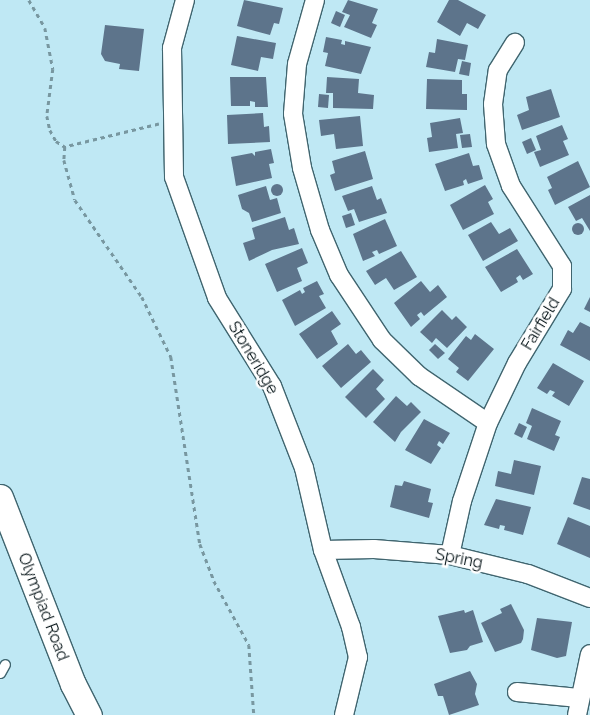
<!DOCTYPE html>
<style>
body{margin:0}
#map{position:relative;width:590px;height:715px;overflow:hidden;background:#bfe8f4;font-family:Raleway,sans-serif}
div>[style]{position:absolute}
.building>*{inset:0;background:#5d748b}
.round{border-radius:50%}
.path>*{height:2.5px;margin-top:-1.25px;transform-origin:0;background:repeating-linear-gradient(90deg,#7897a0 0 4px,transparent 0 8px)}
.roads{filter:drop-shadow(1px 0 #40656f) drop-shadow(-1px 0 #40656f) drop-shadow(0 1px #40656f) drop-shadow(0 -1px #40656f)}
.service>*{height:9px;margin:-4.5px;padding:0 4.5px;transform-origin:4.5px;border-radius:4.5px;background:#fff}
.minor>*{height:18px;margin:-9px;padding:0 9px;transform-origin:9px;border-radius:9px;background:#fff}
.secondary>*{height:25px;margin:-12.5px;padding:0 12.5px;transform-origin:12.5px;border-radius:12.5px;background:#fff}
span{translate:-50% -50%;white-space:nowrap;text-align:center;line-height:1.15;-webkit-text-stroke:5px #fff;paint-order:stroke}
.street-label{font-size:16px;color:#031115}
</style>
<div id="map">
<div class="building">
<div style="clip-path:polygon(244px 0,283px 8px,279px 24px,274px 23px,270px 35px,237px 26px)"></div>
<div style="clip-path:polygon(348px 0,378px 9px,372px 23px,377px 25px,371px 38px,344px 27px,350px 15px,342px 12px)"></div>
<div style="clip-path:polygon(449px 0,458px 0,486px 15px,478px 29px,467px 23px,460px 36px,437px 22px)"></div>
<div style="clip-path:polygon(336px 11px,345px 15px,340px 27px,331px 23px)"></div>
<div style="clip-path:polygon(105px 25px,144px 29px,139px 71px,119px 69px,120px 64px,105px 61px,101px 54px)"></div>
<div style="clip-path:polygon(237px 36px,276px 43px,273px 59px,261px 57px,258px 71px,231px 65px)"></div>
<div style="clip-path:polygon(326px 37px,342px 40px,341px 44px,345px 45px,345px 41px,371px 47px,361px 74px,325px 66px,328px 53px,323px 52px)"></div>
<div style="clip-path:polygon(437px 39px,468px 45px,465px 60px,458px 59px,455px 72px,426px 67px,429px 52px,435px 53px)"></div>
<div style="clip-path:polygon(462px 61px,471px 63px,469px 76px,459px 74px)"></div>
<div style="clip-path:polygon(230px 77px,266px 77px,268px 107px,255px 107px,255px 102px,250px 101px,250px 106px,231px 106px)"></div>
<div style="clip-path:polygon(327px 77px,359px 79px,358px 93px,374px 95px,373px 109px,333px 108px,333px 93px,326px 93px)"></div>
<div style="clip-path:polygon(427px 79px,462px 80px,462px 94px,467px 94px,467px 110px,426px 109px)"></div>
<div style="clip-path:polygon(551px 89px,560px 117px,522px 130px,517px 115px,529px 110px,526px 97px)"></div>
<div style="clip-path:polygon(319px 94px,329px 95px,328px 108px,318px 107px)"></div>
<div style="clip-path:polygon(263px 113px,264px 127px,269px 126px,270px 142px,228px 144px,227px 115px)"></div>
<div style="clip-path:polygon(360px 116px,363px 146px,336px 149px,334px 134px,321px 136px,319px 120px)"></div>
<div style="clip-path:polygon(460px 118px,463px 133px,456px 134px,458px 148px,429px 152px,427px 138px,432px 137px,430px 123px)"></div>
<div style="clip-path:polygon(562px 125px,568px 139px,563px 141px,569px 155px,540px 167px,534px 152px,541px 150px,536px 136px)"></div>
<div style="clip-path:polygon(470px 134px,472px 147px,462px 148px,460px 135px)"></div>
<div style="clip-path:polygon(531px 138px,536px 150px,527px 154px,522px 142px)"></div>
<div style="clip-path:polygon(271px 149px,274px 163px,269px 164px,272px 178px,236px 186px,231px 157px,252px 153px,255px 156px,255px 152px)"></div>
<div style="clip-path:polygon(365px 151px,373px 179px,335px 191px,330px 175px,335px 173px,332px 161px)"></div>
<div style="clip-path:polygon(469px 153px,473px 166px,479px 165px,483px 179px,468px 184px,466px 179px,463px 181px,464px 185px,445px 191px,435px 164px)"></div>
<div style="clip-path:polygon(578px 161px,590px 187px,555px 205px,548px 190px,552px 188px,547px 177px)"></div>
<div class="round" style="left:271px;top:184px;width:12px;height:12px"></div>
<div style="clip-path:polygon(485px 185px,493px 199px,488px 202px,494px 214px,463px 230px,450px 205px)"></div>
<div style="clip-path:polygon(266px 186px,270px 200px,277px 198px,281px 213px,252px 222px,249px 213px,242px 209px,238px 195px)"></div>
<div style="clip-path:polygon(372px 186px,377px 200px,381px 198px,387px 213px,359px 222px,354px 209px,348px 211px,342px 196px)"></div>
<div style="clip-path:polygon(590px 195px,590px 231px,582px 218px,576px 221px,568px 207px)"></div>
<div style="clip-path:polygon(351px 213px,355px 225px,346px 228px,342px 216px)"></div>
<div style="clip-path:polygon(285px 217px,289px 230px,294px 228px,299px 244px,272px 250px,249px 261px,243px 243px,255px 239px,252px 228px)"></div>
<div style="clip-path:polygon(385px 219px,397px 246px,379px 254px,377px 250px,372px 252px,375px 256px,363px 261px,353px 234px)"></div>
<div style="clip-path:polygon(491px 222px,499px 234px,510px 228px,518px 241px,483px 261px,468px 235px)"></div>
<div class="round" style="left:572px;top:223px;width:12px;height:12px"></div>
<div style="clip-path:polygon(302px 248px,308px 263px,297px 268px,302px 281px,277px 292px,265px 264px)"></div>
<div style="clip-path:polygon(517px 249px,533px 274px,523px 280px,520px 275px,516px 278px,518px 282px,501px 292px,485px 267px)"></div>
<div style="clip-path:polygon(401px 251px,417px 277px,394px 290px,386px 278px,375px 285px,366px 271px)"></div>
<div style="clip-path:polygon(317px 281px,324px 294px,319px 296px,326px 308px,295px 326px,282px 300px,300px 290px,302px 294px,305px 292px,303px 288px)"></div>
<div style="clip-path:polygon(421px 281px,430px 292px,438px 285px,447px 297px,424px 316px,421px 312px,417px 315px,420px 319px,411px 327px,394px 303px)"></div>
<div style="clip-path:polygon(590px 297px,590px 312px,584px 309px)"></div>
<div style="clip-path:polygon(442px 310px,452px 320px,456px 316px,467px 327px,447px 348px,436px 338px,432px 343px,420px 332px)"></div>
<div style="clip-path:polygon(332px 311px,341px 324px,331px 331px,338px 344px,317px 359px,299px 334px)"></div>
<div style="clip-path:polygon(580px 322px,590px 327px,590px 361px,560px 345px,568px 330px,573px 333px)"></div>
<div style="clip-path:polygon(475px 334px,494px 349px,468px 381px,456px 372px,459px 368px,448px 359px,466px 336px,471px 340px)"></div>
<div style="clip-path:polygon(348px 344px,356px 354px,361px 350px,371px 362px,341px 388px,322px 366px)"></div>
<div style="clip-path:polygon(435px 344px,445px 353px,438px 359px,429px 350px)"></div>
<div style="clip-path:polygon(553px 363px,584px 381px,569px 406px,552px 396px,555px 392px,550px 390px,547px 394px,537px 388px)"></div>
<div style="clip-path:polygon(373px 369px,384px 380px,376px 389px,385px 399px,366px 418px,345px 397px)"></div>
<div style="clip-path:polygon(396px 396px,407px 406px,411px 402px,421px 412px,401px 432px,395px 442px,373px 422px)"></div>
<div style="clip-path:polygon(532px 408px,561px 421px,555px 435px,560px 437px,554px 451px,527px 439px,532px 426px,526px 423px)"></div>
<div style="clip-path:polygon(424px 419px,450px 433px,443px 444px,439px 441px,437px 445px,441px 448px,431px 464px,405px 450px)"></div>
<div style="clip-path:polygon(519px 423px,527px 427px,522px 438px,514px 434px)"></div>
<div style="clip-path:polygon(514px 460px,541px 466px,534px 495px,495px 486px,498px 471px,511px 474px)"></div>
<div style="clip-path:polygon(582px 477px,590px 479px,590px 510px,573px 504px)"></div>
<div style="clip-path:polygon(404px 481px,431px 489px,428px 502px,433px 503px,429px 518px,390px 507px,395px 485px,402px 486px)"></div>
<div style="clip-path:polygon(496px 499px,531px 507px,523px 535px,504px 530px,505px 526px,500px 525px,499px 529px,484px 525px)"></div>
<div style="clip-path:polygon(568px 517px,590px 526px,590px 558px,557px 544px)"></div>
<div style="clip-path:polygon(511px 604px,524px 630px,523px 639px,521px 643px,495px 652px,481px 623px,502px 613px,500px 609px)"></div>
<div style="clip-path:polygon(464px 610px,465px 613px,473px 610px,483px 642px,470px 646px,467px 650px,450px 653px,438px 616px)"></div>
<div style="clip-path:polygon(537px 618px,572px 622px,566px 656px,557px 658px,531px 650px)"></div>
<div style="clip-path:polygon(470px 671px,477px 684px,475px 694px,479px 705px,449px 715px,443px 696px,438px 696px,434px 684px)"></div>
</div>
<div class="path">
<div style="left:29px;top:0;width:32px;rotate:60deg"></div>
<div style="left:45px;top:28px;width:42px;rotate:79deg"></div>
<div style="left:53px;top:69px;width:47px;rotate:97.3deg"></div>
<div style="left:47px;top:116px;width:14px;rotate:78deg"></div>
<div style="left:50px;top:130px;width:13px;rotate:61deg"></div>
<div style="left:56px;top:141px;width:11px;rotate:34deg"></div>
<div style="left:159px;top:124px;width:97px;rotate:166.3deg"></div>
<div style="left:65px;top:147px;width:13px;rotate:94deg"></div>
<div style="left:64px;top:160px;width:41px;rotate:74.6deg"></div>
<div style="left:75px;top:200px;width:118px;rotate:55.4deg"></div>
<div style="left:142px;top:297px;width:67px;rotate:64.2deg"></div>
<div style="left:171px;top:357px;width:189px;rotate:81.2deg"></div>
<div style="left:200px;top:544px;width:40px;rotate:69deg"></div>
<div style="left:214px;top:581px;width:73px;rotate:61.3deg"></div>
<div style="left:249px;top:645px;width:70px;rotate:85.9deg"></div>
</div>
<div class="roads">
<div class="service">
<div style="left:0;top:673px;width:10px;rotate:-61deg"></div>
</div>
<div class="minor">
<div style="left:185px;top:0;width:50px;rotate:105.2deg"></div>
<div style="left:172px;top:48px;width:129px;rotate:89.1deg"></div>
<div style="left:174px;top:177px;width:128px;rotate:70.4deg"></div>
<div style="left:217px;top:298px;width:104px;rotate:58deg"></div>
<div style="left:272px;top:386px;width:88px;rotate:68.7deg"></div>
<div style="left:304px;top:468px;width:84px;rotate:77deg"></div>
<div style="left:323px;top:550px;width:82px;rotate:70deg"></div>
<div style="left:351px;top:627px;width:31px;rotate:77deg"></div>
<div style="left:358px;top:657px;width:60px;rotate:103.6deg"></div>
<div style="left:315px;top:0;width:66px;rotate:105.7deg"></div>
<div style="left:297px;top:64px;width:50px;rotate:94.6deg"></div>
<div style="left:293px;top:114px;width:55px;rotate:80.5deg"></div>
<div style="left:302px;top:168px;width:65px;rotate:73.8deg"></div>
<div style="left:320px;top:230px;width:49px;rotate:67.1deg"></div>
<div style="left:339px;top:275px;width:78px;rotate:56.5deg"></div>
<div style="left:382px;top:340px;width:52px;rotate:44.2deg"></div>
<div style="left:419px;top:376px;width:83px;rotate:34.3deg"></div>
<div style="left:323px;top:550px;width:51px;rotate:-1.1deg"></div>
<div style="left:374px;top:549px;width:76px;rotate:4.5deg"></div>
<div style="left:450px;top:555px;width:80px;rotate:13.7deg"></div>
<div style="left:528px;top:574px;width:66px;rotate:21.2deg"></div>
<div style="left:450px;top:555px;width:55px;rotate:-77.5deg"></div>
<div style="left:462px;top:501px;width:82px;rotate:-71.6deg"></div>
<div style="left:488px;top:423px;width:67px;rotate:-64.2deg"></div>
<div style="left:517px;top:363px;width:87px;rotate:-58.7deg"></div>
<div style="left:562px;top:289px;width:23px;rotate:-90deg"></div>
<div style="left:562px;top:266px;width:95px;rotate:-122.5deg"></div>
<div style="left:511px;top:186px;width:45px;rotate:-109.7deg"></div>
<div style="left:496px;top:144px;width:40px;rotate:-94.3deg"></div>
<div style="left:493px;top:104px;width:34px;rotate:-82deg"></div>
<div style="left:498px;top:70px;width:32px;rotate:-58deg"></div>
<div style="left:517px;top:692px;width:62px;rotate:5.5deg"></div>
<div style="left:577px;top:715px;width:62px;rotate:-78deg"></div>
</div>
<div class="secondary">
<div style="left:0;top:497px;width:201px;rotate:68.7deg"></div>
<div style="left:73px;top:684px;width:35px;rotate:63deg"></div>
</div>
</div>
<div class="street-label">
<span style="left:541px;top:324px;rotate:-59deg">Fairfield</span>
<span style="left:253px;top:358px;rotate:59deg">Stoneridge</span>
<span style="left:459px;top:559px;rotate:11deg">Spring</span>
<span style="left:43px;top:607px;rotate:69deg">Olympiad Road</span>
</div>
</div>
